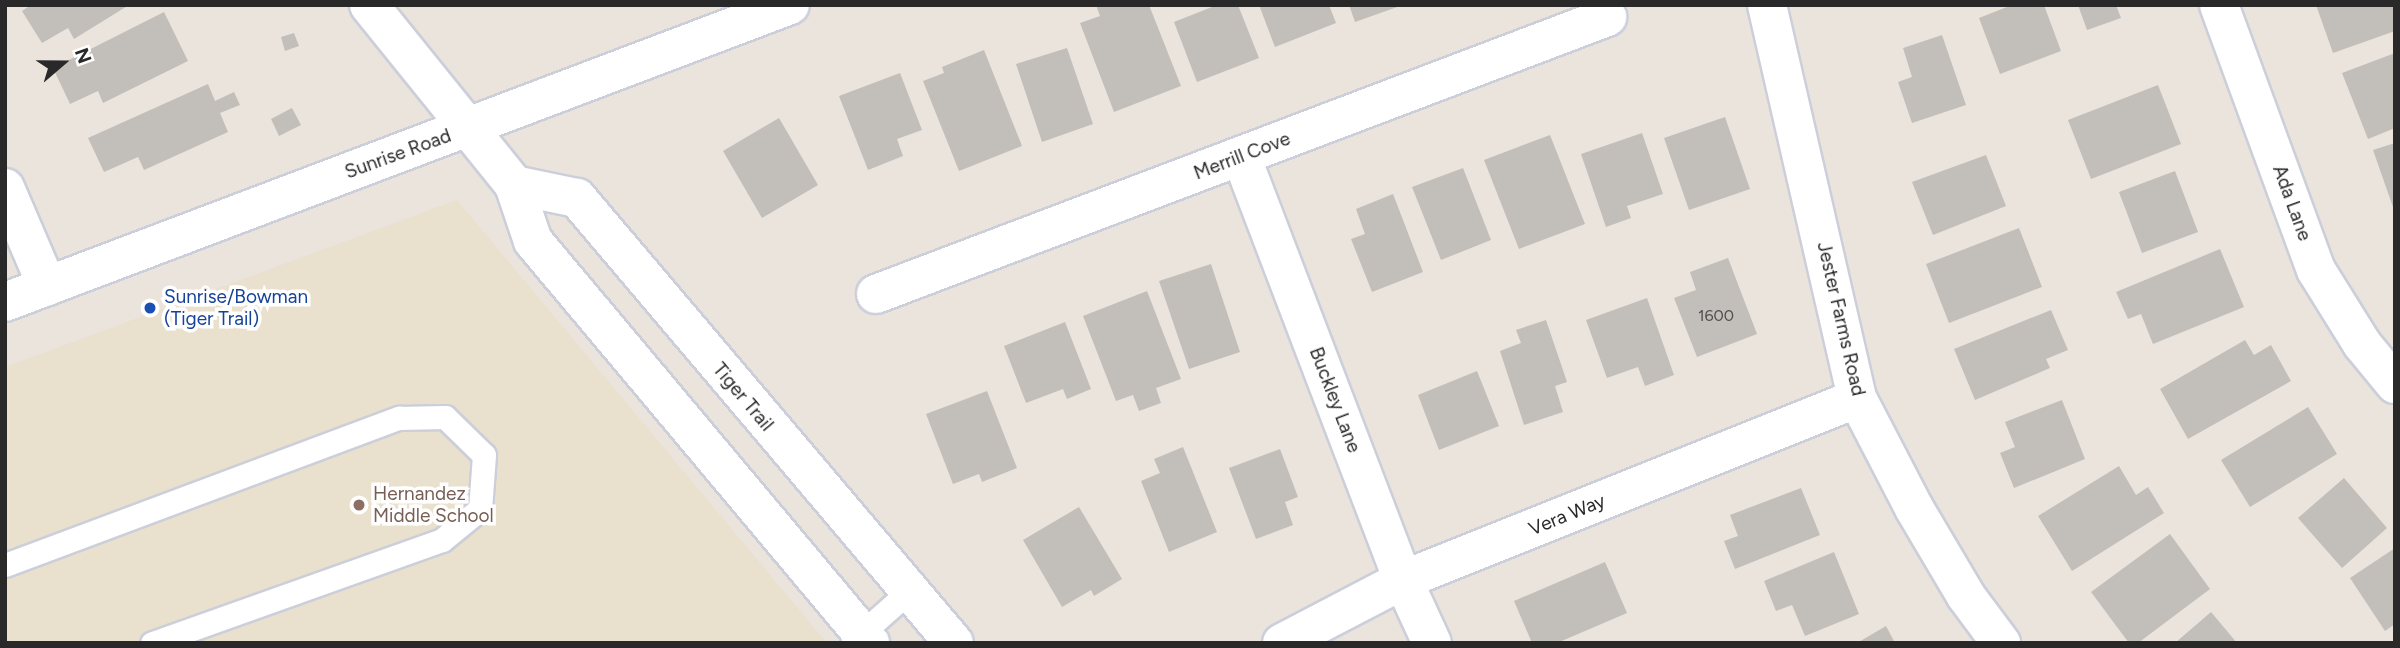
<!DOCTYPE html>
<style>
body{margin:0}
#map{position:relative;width:2400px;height:648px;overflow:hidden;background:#eae4dd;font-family:Figtree,sans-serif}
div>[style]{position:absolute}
.education>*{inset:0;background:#e9e0ce}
.building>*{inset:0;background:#c2beb9}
.roads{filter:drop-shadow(2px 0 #cccfd9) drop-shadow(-2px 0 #cccfd9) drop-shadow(0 2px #cccfd9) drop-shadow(0 -2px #cccfd9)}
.lane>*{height:23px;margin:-11.5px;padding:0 11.5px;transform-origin:11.5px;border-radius:11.5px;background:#fff}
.street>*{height:38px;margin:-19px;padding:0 19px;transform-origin:19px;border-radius:19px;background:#fff}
.secondary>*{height:38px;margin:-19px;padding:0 19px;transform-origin:19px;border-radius:19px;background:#fff}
.dots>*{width:19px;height:19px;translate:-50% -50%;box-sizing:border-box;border:4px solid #fff;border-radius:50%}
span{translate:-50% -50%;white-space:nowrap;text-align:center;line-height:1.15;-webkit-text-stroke:7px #fff;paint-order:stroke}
.number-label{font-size:16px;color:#4f4e4d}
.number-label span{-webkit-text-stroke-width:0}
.street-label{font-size:19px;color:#292929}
.transit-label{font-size:19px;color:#164399}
.left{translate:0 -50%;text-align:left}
.education-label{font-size:19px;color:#785e54}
.frame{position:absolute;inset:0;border:7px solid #292929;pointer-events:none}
.north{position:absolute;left:28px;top:28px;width:70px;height:70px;-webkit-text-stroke:5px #fff;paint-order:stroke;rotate:70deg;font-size:19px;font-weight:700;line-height:28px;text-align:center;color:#292929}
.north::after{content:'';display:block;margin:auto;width:24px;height:32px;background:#292929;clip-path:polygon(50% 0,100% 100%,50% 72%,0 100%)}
</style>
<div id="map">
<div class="education">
<div style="clip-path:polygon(457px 200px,827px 643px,5px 643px,5px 367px)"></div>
</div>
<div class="building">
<div style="clip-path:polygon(31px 5px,129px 5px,74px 39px,68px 28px,42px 43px,22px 11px)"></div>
<div style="clip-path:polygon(1096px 5px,1149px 5px,1181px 86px,1114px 112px,1080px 23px,1100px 16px)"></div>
<div style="clip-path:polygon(1217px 5px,1238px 5px,1259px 58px,1197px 82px,1174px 22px)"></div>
<div style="clip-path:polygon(1259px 5px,1329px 5px,1336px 23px,1275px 47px)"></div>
<div style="clip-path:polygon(1349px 5px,1399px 5px,1400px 6px,1355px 22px)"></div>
<div style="clip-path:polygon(2012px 5px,2044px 5px,2061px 51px,2000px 74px,1979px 18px)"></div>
<div style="clip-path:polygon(2078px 5px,2116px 5px,2121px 18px,2087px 30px)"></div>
<div style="clip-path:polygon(2316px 5px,2393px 5px,2395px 31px,2333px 53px)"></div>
<div style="clip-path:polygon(164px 12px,188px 61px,103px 103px,98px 91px,70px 104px,53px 68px)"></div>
<div style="clip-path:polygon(294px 33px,299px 46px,285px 51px,281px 37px)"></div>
<div style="clip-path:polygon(1942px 35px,1966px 105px,1912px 123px,1898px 82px,1912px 77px,1903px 48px)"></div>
<div style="clip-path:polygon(1067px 48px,1093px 124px,1042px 142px,1016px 64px)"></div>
<div style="clip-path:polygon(984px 50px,1022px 146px,959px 171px,923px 81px,944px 73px,942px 67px)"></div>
<div style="clip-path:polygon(2395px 53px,2395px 128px,2368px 139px,2342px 73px)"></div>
<div style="clip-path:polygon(900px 73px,922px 130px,897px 139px,903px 156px,868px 170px,839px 96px)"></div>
<div style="clip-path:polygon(208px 84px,215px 101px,234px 92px,240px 105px,220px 113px,228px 132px,144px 170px,138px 157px,104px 172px,88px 138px)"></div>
<div style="clip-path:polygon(2158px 85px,2181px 144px,2091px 179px,2068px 120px)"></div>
<div style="clip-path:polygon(292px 108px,301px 125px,279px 136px,271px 119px)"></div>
<div style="clip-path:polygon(1725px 117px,1750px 189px,1689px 210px,1664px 138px)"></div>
<div style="clip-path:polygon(779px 118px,818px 185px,762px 218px,723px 151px)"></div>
<div style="clip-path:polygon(1642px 133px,1663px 194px,1627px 206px,1631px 218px,1606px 227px,1581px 154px)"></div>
<div style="clip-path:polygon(1550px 135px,1585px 224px,1519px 249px,1484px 160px)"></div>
<div style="clip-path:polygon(2395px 143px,2395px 210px,2394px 210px,2373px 150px)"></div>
<div style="clip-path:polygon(1986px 155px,2006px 206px,1933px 235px,1912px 182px)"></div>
<div style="clip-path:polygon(1463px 168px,1491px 240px,1441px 260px,1412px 187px)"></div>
<div style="clip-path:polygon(2175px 171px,2198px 232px,2142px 253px,2119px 192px)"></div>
<div style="clip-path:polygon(1393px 194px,1423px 272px,1372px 292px,1351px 239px,1365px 234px,1356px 209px)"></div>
<div style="clip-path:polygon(2019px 228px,2042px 287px,1949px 323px,1926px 264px)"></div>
<div style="clip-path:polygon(2220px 249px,2244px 307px,2153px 344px,2141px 314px,2128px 319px,2116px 292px)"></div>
<div style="clip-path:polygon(1728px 258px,1757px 334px,1697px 357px,1674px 298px,1696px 290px,1690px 272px)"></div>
<div style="clip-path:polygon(1211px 264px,1240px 352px,1189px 369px,1159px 281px)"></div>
<div style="clip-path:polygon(1147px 291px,1181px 379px,1156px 388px,1161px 403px,1139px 411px,1133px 395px,1116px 401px,1083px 316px)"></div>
<div style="clip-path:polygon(1647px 298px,1674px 375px,1645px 386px,1638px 367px,1607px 378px,1586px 320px)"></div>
<div style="clip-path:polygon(2051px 310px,2068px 350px,2046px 359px,2050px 368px,1975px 400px,1954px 349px)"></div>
<div style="clip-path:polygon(1546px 320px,1567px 382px,1555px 386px,1563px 412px,1524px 425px,1500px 351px,1521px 343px,1516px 330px)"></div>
<div style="clip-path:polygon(1065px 322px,1091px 389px,1067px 399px,1063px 389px,1026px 403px,1004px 346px)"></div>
<div style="clip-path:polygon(2245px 340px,2254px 355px,2271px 345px,2291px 381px,2188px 439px,2160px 389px)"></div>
<div style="clip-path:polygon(1477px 371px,1499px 426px,1439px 450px,1418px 395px)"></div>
<div style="clip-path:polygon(987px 391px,1017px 468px,982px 482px,979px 474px,953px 484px,926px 414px)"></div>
<div style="clip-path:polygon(2062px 400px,2085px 459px,2014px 488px,2000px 453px,2015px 447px,2005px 422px)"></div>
<div style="clip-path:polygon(2308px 407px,2337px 454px,2250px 507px,2221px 460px)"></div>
<div style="clip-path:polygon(1183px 447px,1217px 532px,1169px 552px,1141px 481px,1160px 473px,1154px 459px)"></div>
<div style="clip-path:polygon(1280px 449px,1298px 497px,1285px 502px,1293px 525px,1256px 539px,1229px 468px)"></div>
<div style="clip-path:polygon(2119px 466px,2136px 495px,2148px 487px,2164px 513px,2072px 571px,2038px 516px)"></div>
<div style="clip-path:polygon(2344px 478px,2387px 528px,2342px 568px,2298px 518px)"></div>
<div style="clip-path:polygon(1801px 488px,1820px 535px,1735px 569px,1724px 541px,1738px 536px,1730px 515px)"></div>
<div style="clip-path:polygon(1079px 507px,1122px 579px,1094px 596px,1091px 590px,1062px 607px,1023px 540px)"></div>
<div style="clip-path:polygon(2170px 534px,2210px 589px,2138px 643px,2129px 643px,2091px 592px)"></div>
<div style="clip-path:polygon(2395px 548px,2395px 624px,2385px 631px,2350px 578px)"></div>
<div style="clip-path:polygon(1834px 552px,1859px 614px,1805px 636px,1792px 605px,1776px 611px,1764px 581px)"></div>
<div style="clip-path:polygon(1605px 562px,1627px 613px,1557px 643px,1532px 643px,1514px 601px)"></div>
<div style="clip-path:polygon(2211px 612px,2237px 643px,2175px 643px)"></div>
<div style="clip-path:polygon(1886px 626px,1895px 643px,1857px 643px)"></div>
</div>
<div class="roads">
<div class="lane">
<div style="left:5px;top:565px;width:421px;rotate:-20.5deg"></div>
<div style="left:399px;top:418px;width:46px;rotate:-1.2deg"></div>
<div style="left:445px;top:417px;width:54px;rotate:44.3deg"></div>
<div style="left:484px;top:455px;width:54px;rotate:94.2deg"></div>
<div style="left:480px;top:509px;width:49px;rotate:140.8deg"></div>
<div style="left:442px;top:540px;width:308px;rotate:160.4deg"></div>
<div style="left:853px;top:641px;width:74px;rotate:-41.7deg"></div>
</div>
<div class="street">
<div style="left:1767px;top:5px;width:403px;rotate:77.1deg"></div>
<div style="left:1857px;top:398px;width:124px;rotate:62.6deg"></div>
<div style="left:1914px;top:508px;width:102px;rotate:59.4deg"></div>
<div style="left:1966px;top:596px;width:59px;rotate:53.3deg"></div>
<div style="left:2219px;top:5px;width:282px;rotate:69.9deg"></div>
<div style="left:2316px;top:270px;width:87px;rotate:58.1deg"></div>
<div style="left:2362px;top:344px;width:52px;rotate:50.5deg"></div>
<div style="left:1241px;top:156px;width:454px;rotate:69.1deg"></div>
<div style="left:1403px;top:580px;width:69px;rotate:65.3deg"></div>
<div style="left:5px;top:188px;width:107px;rotate:66.8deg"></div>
<div style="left:876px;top:294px;width:782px;rotate:-20.75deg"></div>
<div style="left:1282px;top:643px;width:136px;rotate:-27.5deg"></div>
<div style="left:1403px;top:580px;width:489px;rotate:-21.8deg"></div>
</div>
<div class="secondary">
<div style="left:369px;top:5px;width:231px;rotate:51.1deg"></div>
<div style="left:514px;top:185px;width:59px;rotate:71.3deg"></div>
<div style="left:533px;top:241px;width:525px;rotate:50.03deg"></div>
<div style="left:514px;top:185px;width:64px;rotate:11.7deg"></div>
<div style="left:577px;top:198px;width:583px;rotate:49.73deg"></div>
<div style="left:5px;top:302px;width:839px;rotate:-20.72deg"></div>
</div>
</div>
<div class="dots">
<div style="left:150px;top:308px;background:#1a4fb4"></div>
<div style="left:359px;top:505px;background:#8d6e63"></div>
</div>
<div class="number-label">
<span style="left:1716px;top:316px">1600</span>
</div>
<div class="street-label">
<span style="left:398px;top:154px;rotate:-20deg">Sunrise Road</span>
<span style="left:1242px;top:156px;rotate:-21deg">Merrill Cove</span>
<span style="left:2292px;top:203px;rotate:70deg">Ada Lane</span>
<span style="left:1841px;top:319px;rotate:77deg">Jester Farms Road</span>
<span style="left:743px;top:397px;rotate:50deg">Tiger Trail</span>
<span style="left:1335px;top:400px;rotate:69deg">Buckley Lane</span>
<span style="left:1567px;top:515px;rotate:-22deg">Vera Way</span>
</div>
<div class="transit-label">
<span class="left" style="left:164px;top:308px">Sunrise/Bowman<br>(Tiger Trail)</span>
</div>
<div class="education-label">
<span class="left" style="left:373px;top:505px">Hernandez<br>Middle School</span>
</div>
<div class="frame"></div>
<div class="north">N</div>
</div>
